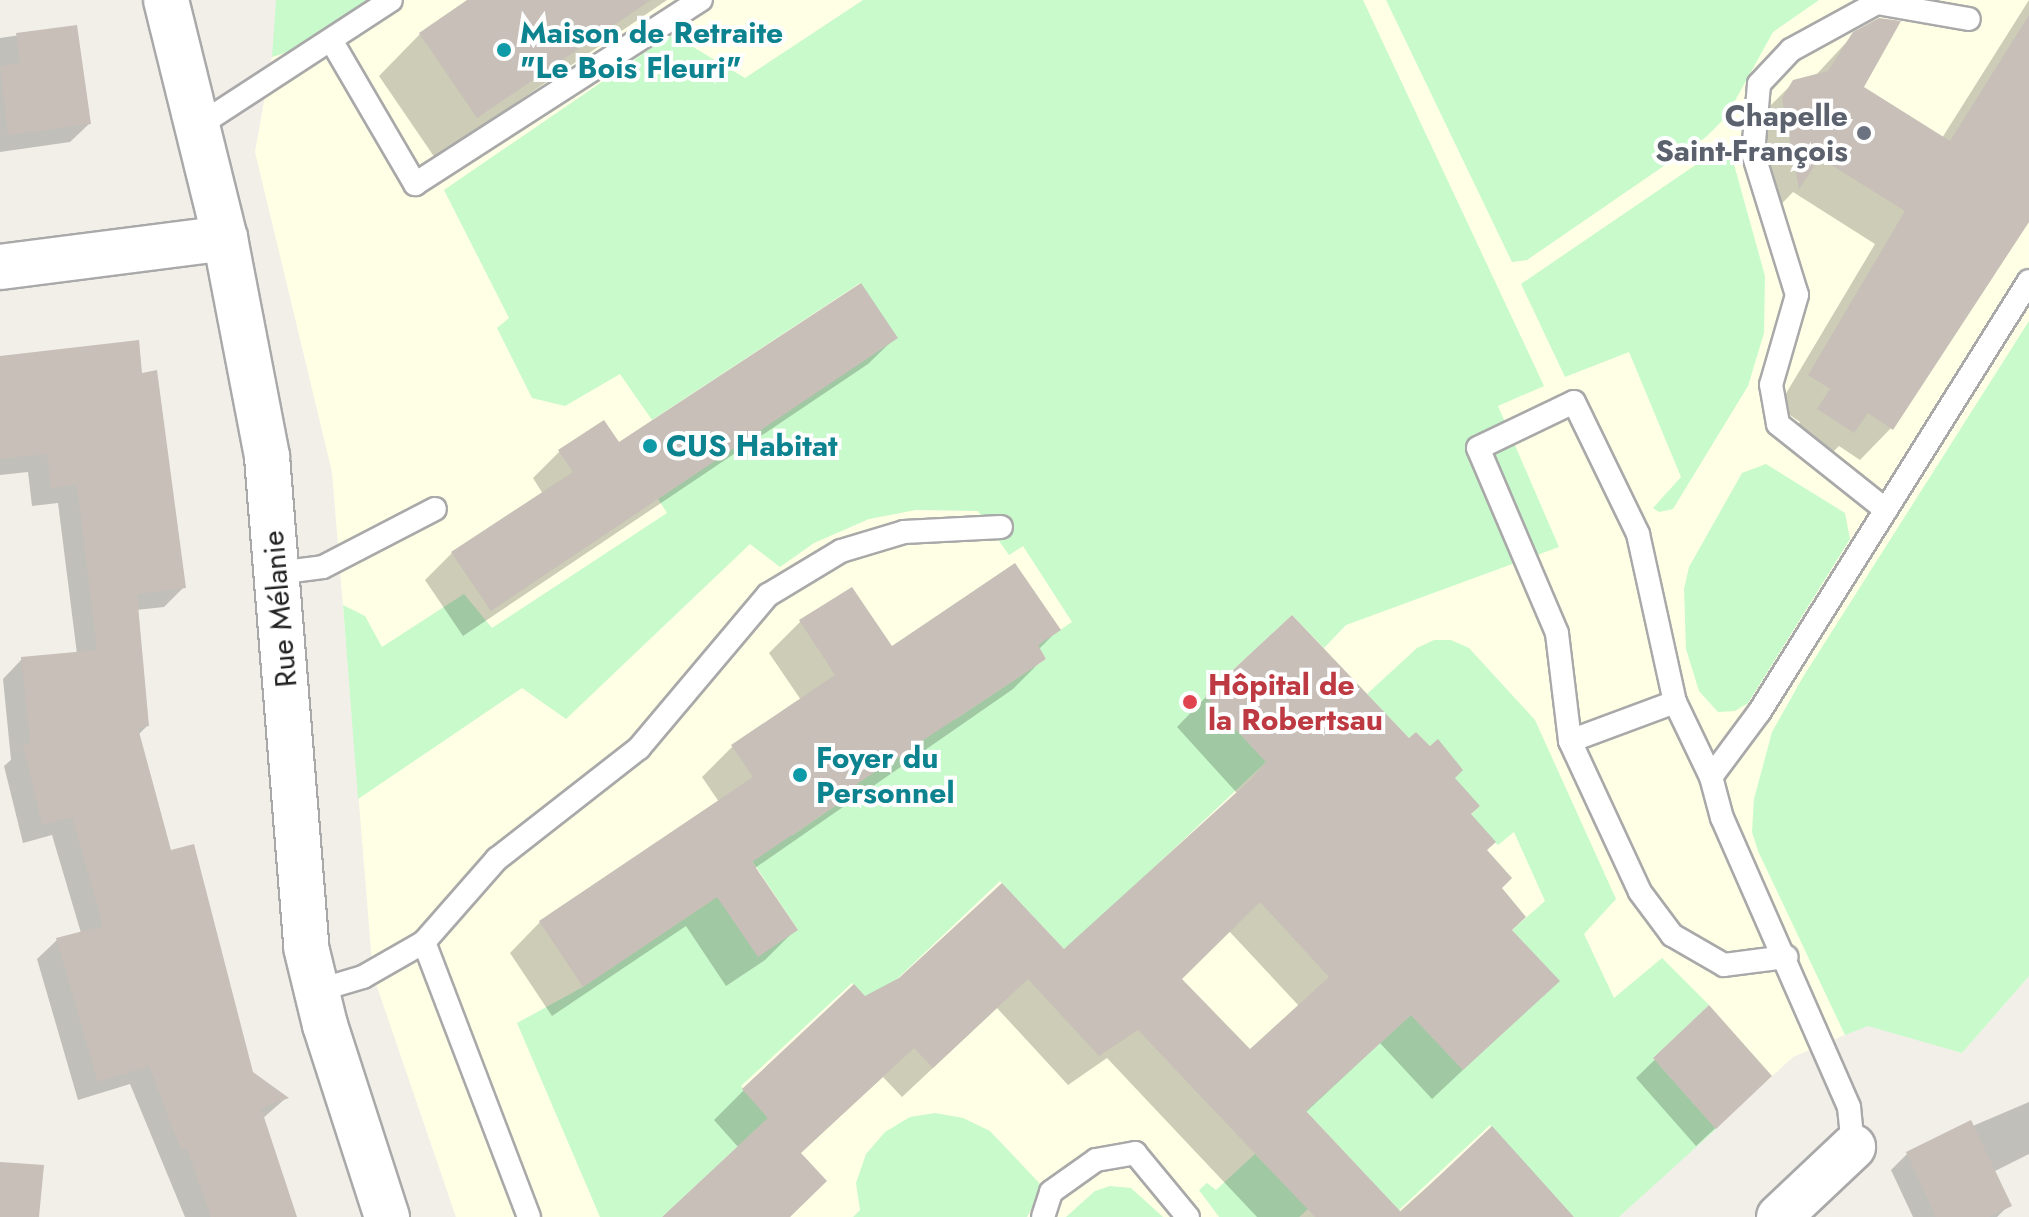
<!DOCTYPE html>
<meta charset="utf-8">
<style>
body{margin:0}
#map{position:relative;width:2029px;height:1217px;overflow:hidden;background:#f2efe9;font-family:Jost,sans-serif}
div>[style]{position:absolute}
.education>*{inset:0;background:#ffffe5}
.park>*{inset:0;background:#c8facc}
.shadow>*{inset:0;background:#0003}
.building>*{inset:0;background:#c7bfb8}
.roads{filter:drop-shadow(2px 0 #a9a9a9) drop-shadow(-2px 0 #a9a9a9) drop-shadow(0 2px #a9a9a9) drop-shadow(0 -2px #a9a9a9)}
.service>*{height:22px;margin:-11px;padding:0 11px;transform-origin:11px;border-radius:11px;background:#fff}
.minor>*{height:44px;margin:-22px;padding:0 22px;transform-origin:22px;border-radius:22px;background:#fff}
.dots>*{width:22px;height:22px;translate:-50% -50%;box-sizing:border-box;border:4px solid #fff;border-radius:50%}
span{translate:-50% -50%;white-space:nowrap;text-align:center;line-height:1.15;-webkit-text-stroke:8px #fff;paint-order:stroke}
.culture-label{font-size:30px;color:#0d838f;font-weight:700}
.left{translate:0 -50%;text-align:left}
.worship-label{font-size:30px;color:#5b616d;font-weight:700}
.right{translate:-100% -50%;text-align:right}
.street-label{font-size:30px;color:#222}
.health-label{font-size:30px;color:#be3a42;font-weight:700}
</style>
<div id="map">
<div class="education">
<div style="clip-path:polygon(276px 0,2029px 0,2029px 976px,1962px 1053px,1868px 1025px,1793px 1057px,1619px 1217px,456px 1217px,373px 975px,332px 472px,255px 152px,276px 34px)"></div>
</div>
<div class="park">
<div style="clip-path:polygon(276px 0,370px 0,298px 49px,272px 57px)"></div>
<div style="clip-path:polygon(863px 0,1363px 0,1544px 386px,1498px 406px,1559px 547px,1346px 625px,1324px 648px,1292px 615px,1205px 696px,1266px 762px,1080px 937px,1064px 949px,1000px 881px,875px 1000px,870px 1001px,852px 983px,741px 1086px,768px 1118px,662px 1217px,600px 1217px,517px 1023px,583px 987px,717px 897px,798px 930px,741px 844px,793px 835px,857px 791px,848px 778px,883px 749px,892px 762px,918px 744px,911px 731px,956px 719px,1046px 659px,1038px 645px,1072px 622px,1023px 546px,1009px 555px,978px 511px,916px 510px,869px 519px,814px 543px,780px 567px,750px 544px,566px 719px,522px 688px,358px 799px,343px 605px,365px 616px,382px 647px,464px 594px,492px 628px,667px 513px,658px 499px,897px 337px,860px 283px,652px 420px,620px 374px,565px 406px,532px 398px,497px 328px,509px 318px,444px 190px,666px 38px,673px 35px,745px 78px)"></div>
<div style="clip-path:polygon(1386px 0,1819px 0,1773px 32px,1726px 117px,1706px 137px,1527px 260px,1512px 262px)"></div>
<div style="clip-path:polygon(1730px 150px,1765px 276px,1764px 333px,1748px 386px,1673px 509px,1659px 512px,1653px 508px,1681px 477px,1629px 352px,1565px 377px,1521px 284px,1716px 151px)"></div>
<div style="clip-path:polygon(2029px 321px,2029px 976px,1962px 1053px,1868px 1026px,1845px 1035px,1758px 851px,1752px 832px,1754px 799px,1772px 732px,1803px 677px)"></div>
<div style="clip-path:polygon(1766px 464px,1845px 513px,1850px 539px,1748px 703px,1735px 711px,1718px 712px,1699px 691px,1686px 649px,1684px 589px,1689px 567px,1742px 473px)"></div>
<div style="clip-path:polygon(1434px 640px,1451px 640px,1469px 648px,1535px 720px,1616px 899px,1584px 934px,1614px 998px,1662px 958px,1709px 1005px,1653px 1058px,1716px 1129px,1619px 1217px,1574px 1217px,1490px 1125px,1399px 1210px,1306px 1111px,1411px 1015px,1463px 1070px,1559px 981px,1512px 930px,1545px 901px,1514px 832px,1498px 845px,1467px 818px,1480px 806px,1451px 782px,1463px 768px,1459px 770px,1438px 740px,1430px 746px,1416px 732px,1409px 738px,1367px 694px,1417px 648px)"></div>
<div style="clip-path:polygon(935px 1113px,963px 1118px,990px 1131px,1043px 1187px,1027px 1217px,853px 1217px,860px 1210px,856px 1183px,866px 1154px,885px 1132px,910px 1117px)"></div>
<div style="clip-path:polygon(1255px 1154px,1308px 1209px,1299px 1217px,1219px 1217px,1199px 1190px,1207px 1183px,1216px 1190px)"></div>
<div style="clip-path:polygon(1110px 1186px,1131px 1188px,1163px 1217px,1066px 1217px,1095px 1191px)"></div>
</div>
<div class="shadow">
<div style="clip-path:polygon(471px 0,667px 0,435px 158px,379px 76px,420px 34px)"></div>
<div style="clip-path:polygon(2029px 0,2029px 217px,1891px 428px,1860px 460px,1839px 446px,1821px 464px,1787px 442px,1800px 422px,1778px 407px,1875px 244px,1793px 192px,1768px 218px,1762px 114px,1794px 82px,1815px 76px,1855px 33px,1861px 88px,1942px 138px)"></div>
<div style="clip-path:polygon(76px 27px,89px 124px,70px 142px,0 152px,0 38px)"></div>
<div style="clip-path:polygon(895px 338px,868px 364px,463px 636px,425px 580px,452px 553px,543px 494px,533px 478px,559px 452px,618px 445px)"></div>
<div style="clip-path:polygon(0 358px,141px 375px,184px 587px,164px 607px,136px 610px,147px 726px,138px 735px,170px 852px,251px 1073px,286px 1098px,262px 1119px,295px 1217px,185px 1217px,130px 1084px,78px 1100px,37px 959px,57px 940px,81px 933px,52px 835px,23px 843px,4px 766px,11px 760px,3px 679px,22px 659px,77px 654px,58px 503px,32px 506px,28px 472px,0 475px)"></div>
<div style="clip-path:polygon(852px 590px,892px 649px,1058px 630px,1038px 650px,1044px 658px,1013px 689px,755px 868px,795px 930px,765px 960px,726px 986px,686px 926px,552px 1016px,510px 953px,540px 922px,719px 802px,702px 777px,733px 746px,801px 700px,769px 653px,800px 622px)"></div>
<div style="clip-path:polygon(evenodd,1206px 697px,1409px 741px,1452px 778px,1500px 888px,1527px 1010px,1432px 1099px,1380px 1043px,1305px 1113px,1398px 1213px,1492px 1129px,1572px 1217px,1257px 1217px,1107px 1058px,1068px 1085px,997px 1008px,902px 1097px,883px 1077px,799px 1154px,788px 1217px,665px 1217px,739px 1148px,714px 1120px,744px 1090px,865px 999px,1064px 952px,1237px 793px,1177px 727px,1206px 697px,1229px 931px,1299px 1006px,1250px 1052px,1180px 979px,1229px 931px)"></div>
<div style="clip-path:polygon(1708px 1008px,1751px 1095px,1696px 1146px,1636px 1078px)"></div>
<div style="clip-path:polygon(2029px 1102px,2029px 1154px,1993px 1172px,2009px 1205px,1997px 1217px,1913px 1217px,1891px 1170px,1907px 1154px)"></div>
</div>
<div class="building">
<div style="clip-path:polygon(467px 0,651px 0,477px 118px,419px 33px)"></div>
<div style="clip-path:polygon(2029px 15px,2029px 222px,1893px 430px,1868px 413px,1854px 433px,1817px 409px,1830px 389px,1808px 375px,1905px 211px,1820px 158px,1799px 189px,1782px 98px,1793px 80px,1828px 71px,1853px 32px,1879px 18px,1901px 21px,1864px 87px,1950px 141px)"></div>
<div style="clip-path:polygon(77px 25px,91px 124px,8px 135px,0 66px,20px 63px,16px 33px)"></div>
<div style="clip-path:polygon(861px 283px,898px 338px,491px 611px,451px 552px,573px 472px,558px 450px,604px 420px,619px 442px)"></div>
<div style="clip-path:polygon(139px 340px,142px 373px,157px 370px,186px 588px,137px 594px,149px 726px,138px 728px,171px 850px,194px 844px,253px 1072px,289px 1098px,261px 1108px,297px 1217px,211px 1217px,187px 1148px,181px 1150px,149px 1066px,98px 1082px,56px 938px,103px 926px,72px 817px,42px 825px,23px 745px,30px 742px,21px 657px,97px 650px,77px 485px,51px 488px,47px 454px,0 459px,0 356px)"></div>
<div style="clip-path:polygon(1015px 563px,1061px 630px,1038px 645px,1046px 659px,854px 786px,857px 791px,752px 862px,798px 930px,758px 957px,717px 897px,583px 987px,539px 921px,753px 777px,731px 745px,835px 675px,799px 620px,852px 587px,892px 646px)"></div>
<div style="clip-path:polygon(evenodd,1292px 615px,1409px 738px,1416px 732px,1430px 746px,1438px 739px,1463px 770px,1455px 778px,1480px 806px,1471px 814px,1496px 842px,1487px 850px,1512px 878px,1502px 888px,1526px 917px,1512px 930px,1560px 981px,1463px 1070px,1411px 1015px,1306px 1111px,1401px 1212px,1492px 1126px,1574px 1217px,1315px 1217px,1138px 1030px,1099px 1056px,1028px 979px,933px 1068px,914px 1048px,801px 1153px,827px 1181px,790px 1217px,662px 1217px,768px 1118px,742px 1089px,854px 984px,865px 996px,899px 978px,1002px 883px,1064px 949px,1249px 781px,1266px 762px,1205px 696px,1292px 615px,1260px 902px,1329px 977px,1250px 1049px,1182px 979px,1260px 902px)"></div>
<div style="clip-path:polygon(1709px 1005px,1772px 1076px,1716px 1129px,1653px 1058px)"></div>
<div style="clip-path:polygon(1971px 1120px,2012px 1206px,1989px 1217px,1936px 1217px,1906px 1152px)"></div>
<div style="clip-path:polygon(0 1162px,44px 1165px,39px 1217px,0 1217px)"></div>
</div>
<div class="roads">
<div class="service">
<div style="left:331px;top:40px;width:167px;rotate:59.7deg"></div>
<div style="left:415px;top:184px;width:340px;rotate:-32.8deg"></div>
<div style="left:198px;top:126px;width:230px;rotate:-33.1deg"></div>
<div style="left:1886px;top:510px;width:138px;rotate:-141.5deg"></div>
<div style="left:1778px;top:424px;width:40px;rotate:-100deg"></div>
<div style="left:1771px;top:385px;width:94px;rotate:-73.9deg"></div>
<div style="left:1797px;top:295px;width:149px;rotate:-107.2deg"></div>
<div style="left:1753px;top:153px;width:69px;rotate:-85deg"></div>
<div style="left:1759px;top:84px;width:47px;rotate:-46.7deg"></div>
<div style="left:1791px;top:50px;width:98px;rotate:-28.7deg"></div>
<div style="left:1877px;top:3px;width:93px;rotate:9.9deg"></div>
<div style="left:277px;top:573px;width:46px;rotate:-7.4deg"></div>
<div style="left:323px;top:567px;width:126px;rotate:-27.4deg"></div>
<div style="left:1570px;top:741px;width:109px;rotate:-96.9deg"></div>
<div style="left:1557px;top:633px;width:201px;rotate:-113.1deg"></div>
<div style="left:1478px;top:448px;width:106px;rotate:-25.6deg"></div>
<div style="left:1574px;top:402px;width:147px;rotate:64.1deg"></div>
<div style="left:1638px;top:534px;width:172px;rotate:77.6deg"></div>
<div style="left:1711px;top:777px;width:83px;rotate:-115.6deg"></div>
<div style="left:1675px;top:702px;width:112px;rotate:159.6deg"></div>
<div style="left:1570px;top:741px;width:166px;rotate:65.1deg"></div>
<div style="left:1640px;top:892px;width:54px;rotate:53.3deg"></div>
<div style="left:1672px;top:935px;width:60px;rotate:30deg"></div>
<div style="left:1724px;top:965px;width:63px;rotate:-7.4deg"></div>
<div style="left:424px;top:942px;width:294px;rotate:69.1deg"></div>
<div style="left:316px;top:991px;width:49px;rotate:-16.6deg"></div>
<div style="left:363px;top:977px;width:70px;rotate:-29.8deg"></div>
<div style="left:424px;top:942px;width:111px;rotate:-48.7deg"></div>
<div style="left:497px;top:859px;width:180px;rotate:-38deg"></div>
<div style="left:639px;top:748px;width:200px;rotate:-49.9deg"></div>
<div style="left:768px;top:595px;width:85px;rotate:-31.1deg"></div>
<div style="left:841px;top:551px;width:66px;rotate:-16.8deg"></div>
<div style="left:904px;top:532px;width:97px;rotate:-3deg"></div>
<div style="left:1853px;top:1147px;width:40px;rotate:-95.7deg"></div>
<div style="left:1849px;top:1107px;width:316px;rotate:-113.7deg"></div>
<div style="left:1722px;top:818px;width:42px;rotate:-105deg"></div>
<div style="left:1711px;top:777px;width:82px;rotate:-53.4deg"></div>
<div style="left:1760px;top:711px;width:507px;rotate:-57.97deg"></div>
<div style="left:1043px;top:1217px;width:26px;rotate:-72deg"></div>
<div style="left:1051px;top:1192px;width:55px;rotate:-35.4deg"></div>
<div style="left:1096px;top:1160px;width:40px;rotate:-10deg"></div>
<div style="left:1135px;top:1153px;width:83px;rotate:50.4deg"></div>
</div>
<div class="minor">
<div style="left:166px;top:0;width:245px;rotate:76.1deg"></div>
<div style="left:225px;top:238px;width:223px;rotate:79.1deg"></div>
<div style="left:267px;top:457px;width:492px;rotate:85.4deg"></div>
<div style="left:306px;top:947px;width:80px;rotate:76.3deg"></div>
<div style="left:325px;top:1025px;width:202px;rotate:72.1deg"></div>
<div style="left:0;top:267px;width:227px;rotate:-7.3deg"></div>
<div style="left:1779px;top:1217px;width:102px;rotate:-43.4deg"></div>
</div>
</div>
<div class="dots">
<div style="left:504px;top:50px;background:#0f9aa8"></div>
<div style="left:1864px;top:133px;background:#6b7280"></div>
<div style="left:650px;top:446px;background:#0f9aa8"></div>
<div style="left:1190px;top:702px;background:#e0444e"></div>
<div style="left:800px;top:775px;background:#0f9aa8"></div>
</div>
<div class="culture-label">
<span class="left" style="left:520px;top:50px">Maison de Retraite<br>"Le Bois Fleuri"</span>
<span class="left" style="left:666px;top:446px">CUS Habitat</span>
<span class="left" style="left:816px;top:775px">Foyer du<br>Personnel</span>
</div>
<div class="worship-label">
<span class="right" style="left:1848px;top:133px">Chapelle<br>Saint-François</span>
</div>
<div class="street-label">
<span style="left:280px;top:609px;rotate:-95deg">Rue Mélanie</span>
</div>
<div class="health-label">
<span class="left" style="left:1208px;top:702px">Hôpital de<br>la Robertsau</span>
</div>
</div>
